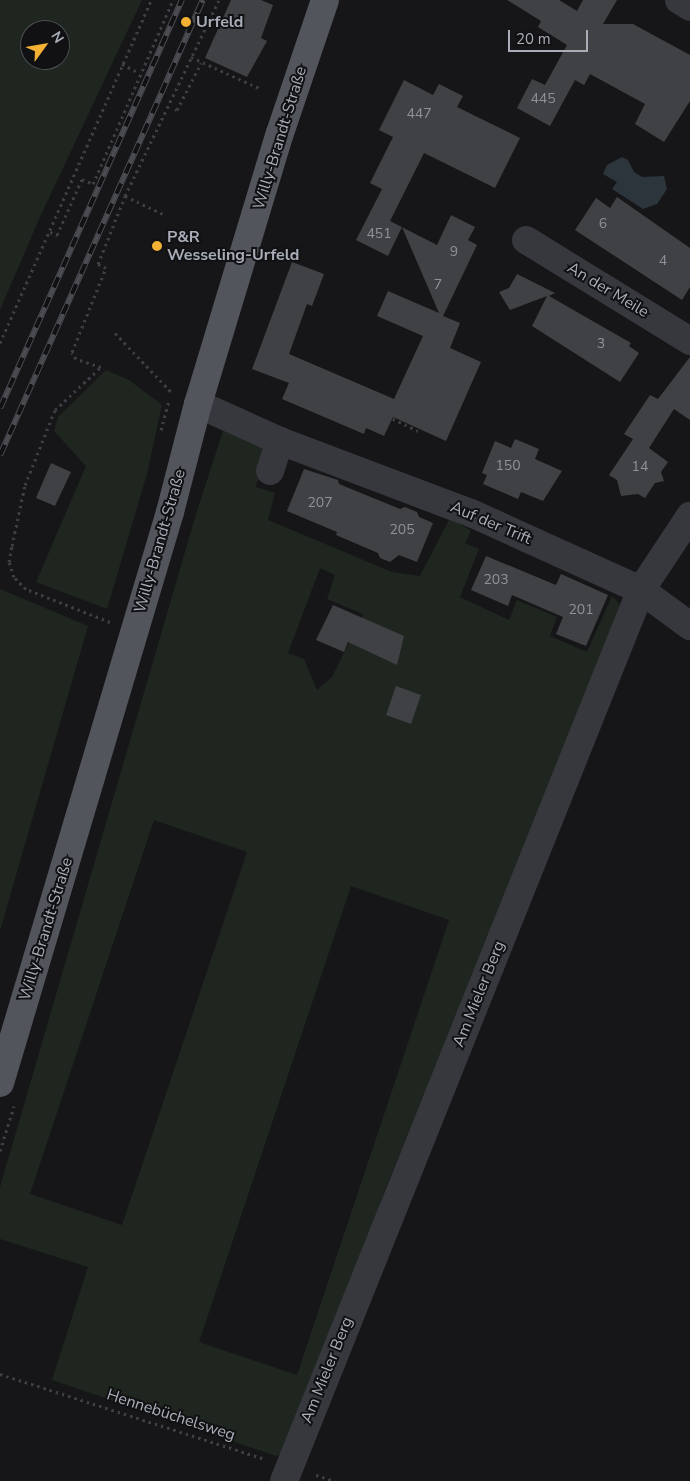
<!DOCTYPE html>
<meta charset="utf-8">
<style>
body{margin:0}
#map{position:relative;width:690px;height:1481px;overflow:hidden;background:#161618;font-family:"Nunito Sans",sans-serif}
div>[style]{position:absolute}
.green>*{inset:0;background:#1e261f}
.water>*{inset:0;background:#2c353c}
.building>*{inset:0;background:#404145}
.path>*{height:3px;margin-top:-1.5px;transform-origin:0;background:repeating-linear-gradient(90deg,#3d3f44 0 2.5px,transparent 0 6.5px)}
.minor>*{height:28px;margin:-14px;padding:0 14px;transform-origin:14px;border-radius:14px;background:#37383d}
.major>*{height:28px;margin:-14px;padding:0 14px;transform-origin:14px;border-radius:14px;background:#53555c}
.rail>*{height:5.5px;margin-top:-2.75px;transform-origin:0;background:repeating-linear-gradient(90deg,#111113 0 11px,#4a4c52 0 22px);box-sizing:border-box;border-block:1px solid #4a4c52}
.dots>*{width:14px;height:14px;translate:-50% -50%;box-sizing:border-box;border:2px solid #111113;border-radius:50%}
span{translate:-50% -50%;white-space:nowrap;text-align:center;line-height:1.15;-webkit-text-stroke:4px #111113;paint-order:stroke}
.number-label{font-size:14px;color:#8e929b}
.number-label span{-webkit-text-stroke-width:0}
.poi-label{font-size:16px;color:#a8adb8;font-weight:700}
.left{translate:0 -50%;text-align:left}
.street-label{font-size:16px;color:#a8adb8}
.north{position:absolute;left:20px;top:20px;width:50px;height:50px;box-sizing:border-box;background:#111113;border:1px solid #4d4f55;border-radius:50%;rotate:58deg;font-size:14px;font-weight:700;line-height:20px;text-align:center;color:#a8adb8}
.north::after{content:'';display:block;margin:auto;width:18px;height:22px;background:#f2b134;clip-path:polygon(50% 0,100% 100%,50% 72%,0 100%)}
.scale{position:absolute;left:508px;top:30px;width:80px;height:22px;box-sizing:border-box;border:2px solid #a8adb8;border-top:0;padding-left:6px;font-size:15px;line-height:18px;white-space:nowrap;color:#a8adb8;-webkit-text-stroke:4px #111113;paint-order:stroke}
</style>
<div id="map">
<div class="green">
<div style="clip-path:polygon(evenodd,0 0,142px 0,40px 217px,0 310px,0 0,30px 30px,60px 30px,60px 60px,30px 60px,30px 30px)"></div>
<div style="clip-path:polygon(106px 370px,129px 380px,162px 405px,147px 474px,107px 609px,36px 582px,86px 466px,54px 431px,58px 417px)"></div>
<div style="clip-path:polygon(evenodd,225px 425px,259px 442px,263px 451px,264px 460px,256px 487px,275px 493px,268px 520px,392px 572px,420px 576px,450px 518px,471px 531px,465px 543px,479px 549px,460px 597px,509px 620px,517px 600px,557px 617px,550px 636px,587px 652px,612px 596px,620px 604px,593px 682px,386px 1187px,289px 1453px,276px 1456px,52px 1380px,88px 1267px,0 1239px,0 1187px,196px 514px,225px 425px,320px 568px,335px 575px,327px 599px,363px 614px,332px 677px,317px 690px,304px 659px,288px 653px,320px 568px,225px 425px,154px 820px,247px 852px,122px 1225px,30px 1194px,154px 820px,225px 425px,351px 886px,449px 920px,297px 1375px,199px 1342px,351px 886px)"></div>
<div style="clip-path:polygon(0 589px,88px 626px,0 931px)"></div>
</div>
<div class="water">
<div style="clip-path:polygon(622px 157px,628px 160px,634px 172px,642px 177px,664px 176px,667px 189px,657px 204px,643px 209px,612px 189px,617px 182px,603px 174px,607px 165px)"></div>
</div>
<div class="building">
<div style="clip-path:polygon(231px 0,261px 0,273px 5px,261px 38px,267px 41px,247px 77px,205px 58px)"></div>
<div style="clip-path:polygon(507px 0,559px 0,577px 11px,583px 0,617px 0,603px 24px,633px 24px,690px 55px,690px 101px,664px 142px,635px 124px,645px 104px,590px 74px,584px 85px,575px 80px,550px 126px,517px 108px,532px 79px,545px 85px,567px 45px,538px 27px,541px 21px)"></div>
<div style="clip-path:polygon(404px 80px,433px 95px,439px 84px,463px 96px,457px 107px,520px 138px,495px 188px,424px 153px,390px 221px,437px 245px,451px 215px,475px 227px,468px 240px,477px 245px,443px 316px,460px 323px,450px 348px,481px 362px,446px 441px,393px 417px,384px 436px,366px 428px,364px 434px,282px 399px,289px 383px,252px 369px,292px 262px,324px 274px,312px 306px,307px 304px,289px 354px,394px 399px,423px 336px,377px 316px,388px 291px,439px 313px,402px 227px,388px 256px,356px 240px,382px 189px,370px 183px,393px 137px,379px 130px)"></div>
<div style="clip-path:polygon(617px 197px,690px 248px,690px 287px,682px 300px,575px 230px,596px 198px,610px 208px)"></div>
<div style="clip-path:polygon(517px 274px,555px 293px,549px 296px,631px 343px,629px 346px,639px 353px,620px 382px,532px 326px,547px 296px,510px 310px,499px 292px,509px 288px)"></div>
<div style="clip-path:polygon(690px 357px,690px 420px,674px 409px,649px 448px,668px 462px,661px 472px,664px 481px,655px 483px,645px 498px,638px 494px,621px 496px,617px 480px,609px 475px,633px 439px,624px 434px,650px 395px,658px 399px)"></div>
<div style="clip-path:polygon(515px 439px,539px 449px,535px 459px,562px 471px,543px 501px,521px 492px,518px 499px,483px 484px,487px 475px,482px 473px,495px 441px,511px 448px)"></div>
<div style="clip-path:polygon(51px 463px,71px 472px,55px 506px,36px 498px)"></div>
<div style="clip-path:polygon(304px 469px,338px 480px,339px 484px,400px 509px,405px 507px,417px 512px,419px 517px,433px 523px,417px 562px,399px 555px,390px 562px,380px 558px,378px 553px,336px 535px,337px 532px,287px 511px)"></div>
<div style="clip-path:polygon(486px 556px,556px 585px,561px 574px,608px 595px,586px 646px,556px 634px,563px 617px,512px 595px,508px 606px,471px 590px)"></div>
<div style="clip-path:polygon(333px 605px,404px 636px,397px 665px,348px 642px,344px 652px,316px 640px)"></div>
<div style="clip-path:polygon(396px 686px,421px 695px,411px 724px,386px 715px)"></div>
</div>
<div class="path">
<div style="left:191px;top:57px;width:75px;rotate:24.5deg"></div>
<div style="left:122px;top:64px;width:19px;rotate:28deg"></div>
<div style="left:175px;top:109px;width:2px;rotate:27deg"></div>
<div style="left:177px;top:110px;width:53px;rotate:-62.9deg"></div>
<div style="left:125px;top:196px;width:44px;rotate:25.4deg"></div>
<div style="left:50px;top:232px;width:8px;rotate:23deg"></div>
<div style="left:57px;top:235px;width:61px;rotate:-65.9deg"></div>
<div style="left:82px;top:179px;width:12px;rotate:24deg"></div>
<div style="left:93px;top:184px;width:201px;rotate:-66.5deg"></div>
<div style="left:115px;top:333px;width:84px;rotate:46.4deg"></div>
<div style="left:0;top:343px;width:375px;rotate:-66.2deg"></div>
<div style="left:381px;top:413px;width:41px;rotate:25.9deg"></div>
<div style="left:161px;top:430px;width:31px;rotate:-75deg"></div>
<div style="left:110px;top:622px;width:90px;rotate:-158.6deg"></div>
<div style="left:26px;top:589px;width:17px;rotate:-135deg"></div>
<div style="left:14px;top:577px;width:16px;rotate:-108deg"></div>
<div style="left:9px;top:562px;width:16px;rotate:-79deg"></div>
<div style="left:12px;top:546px;width:62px;rotate:-78deg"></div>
<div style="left:25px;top:485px;width:81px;rotate:-68.2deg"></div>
<div style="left:55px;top:410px;width:63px;rotate:-43.1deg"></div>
<div style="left:101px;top:367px;width:26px;rotate:-162deg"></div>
<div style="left:76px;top:359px;width:8px;rotate:-120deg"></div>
<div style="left:72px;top:352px;width:91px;rotate:-68deg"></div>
<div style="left:106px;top:268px;width:9px;rotate:-153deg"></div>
<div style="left:98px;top:264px;width:73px;rotate:-68.3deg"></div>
<div style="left:125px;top:196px;width:217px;rotate:-64.4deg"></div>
<div style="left:0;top:1151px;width:47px;rotate:-72.7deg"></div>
<div style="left:0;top:1374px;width:278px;rotate:17.8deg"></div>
<div style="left:316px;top:1475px;width:20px;rotate:18deg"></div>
</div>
<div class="minor">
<div style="left:679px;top:0;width:13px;rotate:32deg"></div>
<div style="left:526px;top:240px;width:193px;rotate:31.6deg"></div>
<div style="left:198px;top:404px;width:90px;rotate:24.3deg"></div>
<div style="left:280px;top:441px;width:204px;rotate:20.7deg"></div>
<div style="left:471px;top:513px;width:187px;rotate:24.4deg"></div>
<div style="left:641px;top:590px;width:61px;rotate:36.3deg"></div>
<div style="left:270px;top:471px;width:32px;rotate:-72deg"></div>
<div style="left:284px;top:1481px;width:960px;rotate:-68.17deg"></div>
<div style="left:641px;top:590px;width:89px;rotate:-56.5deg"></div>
</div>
<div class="major">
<div style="left:0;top:1083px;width:596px;rotate:-73.42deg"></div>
<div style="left:170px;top:512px;width:112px;rotate:-75.5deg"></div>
<div style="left:198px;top:404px;width:283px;rotate:-73.2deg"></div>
<div style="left:280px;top:133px;width:140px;rotate:-71.3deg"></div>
</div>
<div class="rail">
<div style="left:0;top:408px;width:447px;rotate:-66deg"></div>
<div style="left:0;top:455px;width:498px;rotate:-66deg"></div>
</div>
<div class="dots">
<div style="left:186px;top:22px;background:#f2b134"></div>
<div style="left:157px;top:246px;background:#f2b134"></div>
</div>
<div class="number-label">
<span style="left:543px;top:99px">445</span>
<span style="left:419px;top:114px">447</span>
<span style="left:603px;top:224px">6</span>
<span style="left:379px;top:234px">451</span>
<span style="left:454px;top:252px">9</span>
<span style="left:663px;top:261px">4</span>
<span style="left:438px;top:285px">7</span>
<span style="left:601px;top:344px">3</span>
<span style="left:508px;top:466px">150</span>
<span style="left:640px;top:467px">14</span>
<span style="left:320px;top:503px">207</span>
<span style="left:402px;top:530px">205</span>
<span style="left:496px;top:580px">203</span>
<span style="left:581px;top:610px">201</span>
</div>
<div class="poi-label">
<span class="left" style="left:196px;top:22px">Urfeld</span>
<span class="left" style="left:167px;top:246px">P&amp;R<br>Wesseling-Urfeld</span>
</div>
<div class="street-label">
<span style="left:280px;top:138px;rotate:-73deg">Willy-Brandt-Straße</span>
<span style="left:608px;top:290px;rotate:31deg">An der Meile</span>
<span style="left:491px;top:523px;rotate:23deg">Auf der Trift</span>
<span style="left:160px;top:541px;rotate:-74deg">Willy-Brandt-Straße</span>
<span style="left:46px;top:929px;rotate:-73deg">Willy-Brandt-Straße</span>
<span style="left:479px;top:994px;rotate:-68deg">Am Mieler Berg</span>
<span style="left:327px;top:1370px;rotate:-68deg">Am Mieler Berg</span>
<span style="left:171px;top:1415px;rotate:18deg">Hennebüchelsweg</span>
</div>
<div class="north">N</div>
<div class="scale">20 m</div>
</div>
